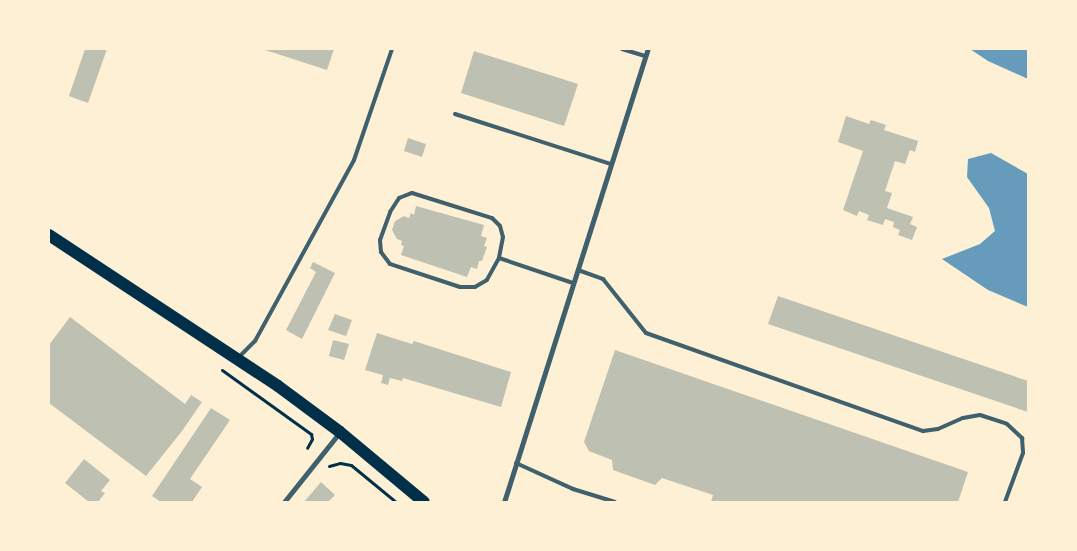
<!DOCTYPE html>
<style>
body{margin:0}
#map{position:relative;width:1077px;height:551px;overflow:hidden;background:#fdf0d5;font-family:"Fira Sans Condensed",sans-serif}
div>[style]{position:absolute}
.water>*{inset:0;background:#669bbc}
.building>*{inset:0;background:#bec0b2}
.path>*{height:3px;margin:-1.5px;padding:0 1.5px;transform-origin:1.5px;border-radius:1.5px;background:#003049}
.service>*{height:4px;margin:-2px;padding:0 2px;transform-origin:2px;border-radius:2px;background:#3f606c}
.minor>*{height:5px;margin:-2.5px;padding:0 2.5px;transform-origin:2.5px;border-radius:2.5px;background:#3f606c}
.primary>*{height:12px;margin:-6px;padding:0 6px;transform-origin:6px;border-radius:6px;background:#003049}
span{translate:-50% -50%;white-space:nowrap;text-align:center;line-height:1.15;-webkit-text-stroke:5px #fdf0d5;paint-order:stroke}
.frame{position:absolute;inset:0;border:50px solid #fdf0d5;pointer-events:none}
</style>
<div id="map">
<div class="water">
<div style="clip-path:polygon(970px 49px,1028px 49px,1028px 79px,988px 61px)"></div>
<div style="clip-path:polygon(991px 153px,1028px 174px,1028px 307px,988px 290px,942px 259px,980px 244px,995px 231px,989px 208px,967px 177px,968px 159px)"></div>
</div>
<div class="building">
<div style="clip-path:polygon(85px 49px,107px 49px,88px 103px,69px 96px)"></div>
<div style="clip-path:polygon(262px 49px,334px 49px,327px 70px)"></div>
<div style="clip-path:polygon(474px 51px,578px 84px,564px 126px,461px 93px)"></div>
<div style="clip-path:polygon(846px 116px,869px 124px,871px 120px,886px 125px,884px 130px,918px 141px,915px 152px,910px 150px,905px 164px,895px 161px,885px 191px,892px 193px,887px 208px,913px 217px,910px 224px,917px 227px,912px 240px,898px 235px,900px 230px,893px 227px,894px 222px,885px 219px,883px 225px,867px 220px,869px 215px,859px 211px,857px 216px,843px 210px,863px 151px,838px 142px)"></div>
<div style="clip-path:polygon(408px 138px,426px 144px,422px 157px,404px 151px)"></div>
<div style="clip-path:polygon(416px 206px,484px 225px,481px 236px,487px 238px,484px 246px,487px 247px,482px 261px,479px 261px,477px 269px,471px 267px,467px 277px,401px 255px,404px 246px,401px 245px,402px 241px,397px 239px,392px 230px,395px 221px,404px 216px,409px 218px,411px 213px,414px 215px)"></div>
<div style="clip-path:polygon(313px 262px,335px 273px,302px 339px,286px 330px,316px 272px,310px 268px)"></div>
<div style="clip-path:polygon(778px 296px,1028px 381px,1028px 412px,768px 324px)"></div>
<div style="clip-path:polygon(335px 314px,352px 320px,346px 336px,328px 330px)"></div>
<div style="clip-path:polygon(70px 317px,185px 404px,191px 395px,202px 402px,182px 431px,146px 476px,49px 403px,49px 345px)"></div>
<div style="clip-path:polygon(377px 333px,412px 344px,414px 341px,511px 372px,501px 407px,403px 378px,402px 381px,390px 378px,388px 385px,381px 383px,383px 375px,365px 370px)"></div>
<div style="clip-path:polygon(333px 340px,349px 344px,344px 360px,329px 356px)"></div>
<div style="clip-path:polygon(615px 350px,968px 472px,958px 502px,711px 502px,713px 495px,662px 478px,655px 485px,613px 470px,612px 460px,589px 451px,584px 442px)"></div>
<div style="clip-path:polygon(211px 408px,230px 420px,190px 479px,202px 487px,192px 502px,161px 502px,152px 496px)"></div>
<div style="clip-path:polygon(84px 459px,110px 480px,101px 491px,105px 493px,98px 502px,89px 502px,65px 483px)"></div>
<div style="clip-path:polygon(321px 482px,335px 495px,328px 502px,304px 502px)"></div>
</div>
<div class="path">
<div style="left:222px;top:370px;width:110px;rotate:35.7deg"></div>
<div style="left:311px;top:434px;width:5px;rotate:79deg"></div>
<div style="left:312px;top:439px;width:10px;rotate:119deg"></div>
<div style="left:329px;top:466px;width:11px;rotate:-15deg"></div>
<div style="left:340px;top:463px;width:11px;rotate:10deg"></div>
<div style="left:351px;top:465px;width:58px;rotate:39.4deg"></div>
</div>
<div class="service">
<div style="left:622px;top:49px;width:24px;rotate:17deg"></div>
<div style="left:455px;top:114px;width:164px;rotate:17.8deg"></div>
<div style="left:499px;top:258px;width:25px;rotate:119deg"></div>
<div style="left:487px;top:280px;width:14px;rotate:150deg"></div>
<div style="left:475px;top:287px;width:15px;rotate:180deg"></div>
<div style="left:460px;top:287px;width:74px;rotate:-161.8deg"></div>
<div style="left:390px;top:264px;width:15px;rotate:-127deg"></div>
<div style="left:381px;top:252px;width:12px;rotate:-95deg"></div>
<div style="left:380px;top:240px;width:30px;rotate:-70deg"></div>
<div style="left:390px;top:212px;width:17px;rotate:-57deg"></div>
<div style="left:399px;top:198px;width:14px;rotate:-21deg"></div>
<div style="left:412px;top:193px;width:84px;rotate:17.4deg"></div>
<div style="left:492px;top:218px;width:11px;rotate:45deg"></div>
<div style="left:500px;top:226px;width:11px;rotate:75deg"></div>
<div style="left:503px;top:237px;width:21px;rotate:101deg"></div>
<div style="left:499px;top:258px;width:78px;rotate:18.7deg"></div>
<div style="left:578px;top:270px;width:27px;rotate:20deg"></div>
<div style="left:603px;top:279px;width:69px;rotate:51.5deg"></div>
<div style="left:646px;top:333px;width:294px;rotate:19.5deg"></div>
<div style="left:923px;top:431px;width:15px;rotate:-8deg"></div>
<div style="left:938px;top:429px;width:27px;rotate:-24deg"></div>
<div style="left:963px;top:418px;width:17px;rotate:-10deg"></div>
<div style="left:980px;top:415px;width:28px;rotate:18deg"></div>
<div style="left:1007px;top:424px;width:21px;rotate:43deg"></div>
<div style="left:1022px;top:438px;width:15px;rotate:86deg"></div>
<div style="left:1023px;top:453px;width:52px;rotate:110.2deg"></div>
<div style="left:238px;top:358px;width:24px;rotate:-45deg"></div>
<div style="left:255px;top:341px;width:206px;rotate:-61.3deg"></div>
<div style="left:354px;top:160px;width:117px;rotate:-71.1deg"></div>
<div style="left:516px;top:463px;width:63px;rotate:24.5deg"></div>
<div style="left:573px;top:489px;width:44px;rotate:17.2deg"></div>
</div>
<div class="minor">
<div style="left:284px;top:502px;width:88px;rotate:-51.4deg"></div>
<div style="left:504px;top:502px;width:475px;rotate:-72.4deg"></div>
</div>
<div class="primary">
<div style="left:49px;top:235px;width:274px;rotate:33.4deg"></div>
<div style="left:278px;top:386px;width:77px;rotate:36.6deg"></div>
<div style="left:340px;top:432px;width:109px;rotate:39.8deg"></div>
</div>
<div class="frame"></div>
</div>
